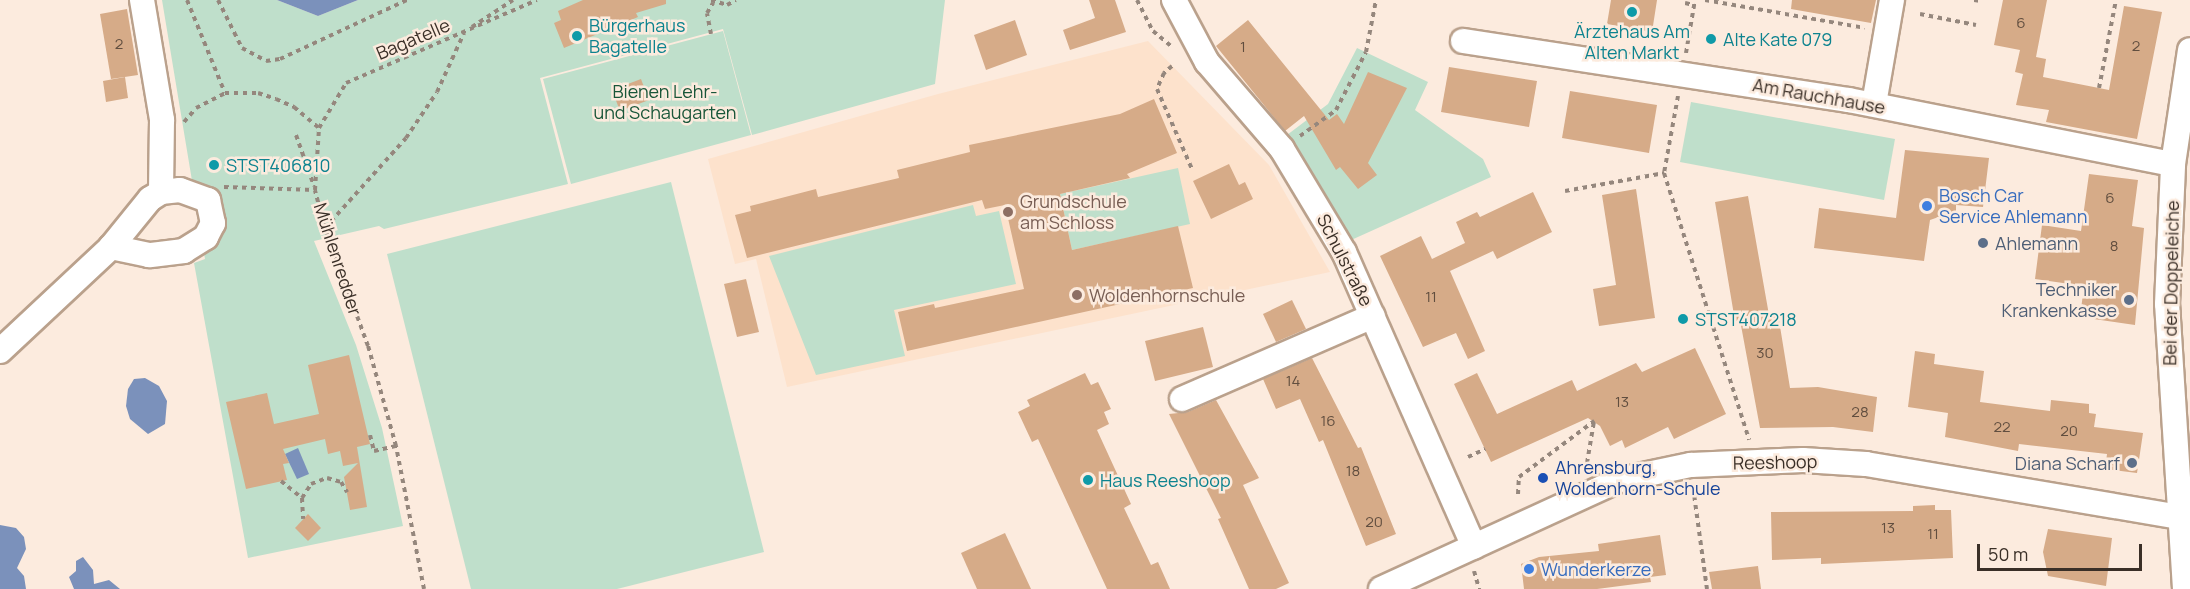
<!DOCTYPE html>
<meta charset="utf-8">
<style>
body{margin:0}
#map{position:relative;width:2190px;height:589px;overflow:hidden;background:#fcebde;font-family:Manrope,sans-serif}
div>[style]{position:absolute}
.built>*{inset:0;background:#fde2cc}
.green>*{inset:0;background:#bfdfcb}
.water>*{inset:0;background:#7b91bb}
.building>*{inset:0;background:#d6ab88}
.path>*{height:4px;margin-top:-2px;transform-origin:0;background:repeating-linear-gradient(90deg,#95877d 0 4.5px,transparent 0 9px)}
.roads{filter:drop-shadow(2px 0 #baa18c) drop-shadow(-2px 0 #baa18c) drop-shadow(0 2px #baa18c) drop-shadow(0 -2px #baa18c)}
.minor>*{height:24px;margin:-12px;padding:0 12px;transform-origin:12px;border-radius:12px;background:#fff}
.dots>*{width:16px;height:16px;translate:-50% -50%;box-sizing:border-box;border:3px solid #fcebde;border-radius:50%}
span{translate:-50% -50%;white-space:nowrap;text-align:center;line-height:1.15;-webkit-text-stroke:5px #fcebde;paint-order:stroke}
.number-label{font-size:15px;color:#614e3f}
.number-label span{-webkit-text-stroke-width:0}
.culture-label{font-size:18px;color:#0d838f}
.left{translate:0 -50%;text-align:left}
.street-label{font-size:18px;color:#3a2f27}
.park-label{font-size:18px;color:#195639}
.shop-label{font-size:18px;color:#366cbe}
.education-label{font-size:18px;color:#785e54}
.service-label{font-size:18px;color:#4e5e75}
.right{translate:-100% -50%;text-align:right}
.transit-label{font-size:18px;color:#164399}
.scale{position:absolute;left:1977px;top:544px;width:165px;height:27px;box-sizing:border-box;border:3px solid #3a2f27;border-top:0;padding-left:8px;font-size:18px;line-height:21px;white-space:nowrap;color:#3a2f27;-webkit-text-stroke:4px #fcebde;paint-order:stroke}
</style>
<div id="map">
<div class="built">
<div style="clip-path:polygon(1148px 41px,1269px 165px,1330px 272px,787px 387px,756px 259px,735px 264px,708px 159px,938px 94px)"></div>
</div>
<div class="green">
<div style="clip-path:polygon(162px 0,277px 0,318px 16px,358px 0,945px 0,935px 84px,752px 135px,723px 29px,540px 78px,568px 184px,384px 229px,379px 226px,314px 241px,356px 345px,382px 428px,403px 526px,248px 558px,196px 274px,194px 263px,205px 259px)"></div>
<div style="clip-path:polygon(723px 31px,751px 135px,571px 184px,543px 79px)"></div>
<div style="clip-path:polygon(1357px 48px,1428px 82px,1415px 110px,1483px 159px,1491px 177px,1349px 241px,1287px 135px,1328px 104px)"></div>
<div style="clip-path:polygon(1691px 102px,1895px 139px,1884px 200px,1680px 162px)"></div>
<div style="clip-path:polygon(1178px 168px,1190px 224px,1072px 250px,1060px 194px)"></div>
<div style="clip-path:polygon(671px 182px,764px 552px,617px 589px,471px 589px,387px 254px)"></div>
<div style="clip-path:polygon(973px 205px,976px 216px,999px 211px,1016px 284px,894px 310px,905px 356px,816px 375px,769px 256px)"></div>
</div>
<div class="water">
<div style="clip-path:polygon(277px 0,358px 0,318px 16px)"></div>
<div style="clip-path:polygon(145px 378px,159px 386px,167px 401px,165px 424px,148px 434px,130px 419px,126px 406px,128px 389px,134px 379px)"></div>
<div style="clip-path:polygon(298px 448px,309px 474px,297px 479px,285px 454px)"></div>
<div style="clip-path:polygon(0 525px,16px 528px,24px 537px,26px 549px,17px 568px,24px 576px,26px 589px,0 589px)"></div>
<div style="clip-path:polygon(83px 557px,93px 570px,94px 584px,109px 580px,120px 589px,74px 589px,69px 577px,76px 571px,76px 561px)"></div>
</div>
<div class="building">
<div style="clip-path:polygon(583px 0,666px 0,666px 4px,636px 13px,638px 17px,564px 48px,554px 23px,561px 20px,558px 11px)"></div>
<div style="clip-path:polygon(1089px 0,1115px 0,1126px 32px,1070px 50px,1063px 30px,1095px 18px)"></div>
<div style="clip-path:polygon(1611px 0,1657px 0,1652px 32px,1607px 24px)"></div>
<div style="clip-path:polygon(1792px 0,1876px 0,1871px 23px,1791px 9px)"></div>
<div style="clip-path:polygon(2003px 0,2047px 0,2036px 57px,2046px 59px,2043px 77px,2109px 90px,2124px 6px,2162px 12px,2137px 139px,2046px 122px,2049px 110px,2016px 105px,2023px 74px,2015px 72px,2020px 50px,1994px 45px)"></div>
<div style="clip-path:polygon(127px 9px,138px 75px,111px 79px,100px 14px)"></div>
<div style="clip-path:polygon(1015px 20px,1027px 55px,986px 70px,974px 35px)"></div>
<div style="clip-path:polygon(1248px 20px,1329px 120px,1337px 114px,1344px 124px,1368px 72px,1407px 88px,1368px 163px,1377px 175px,1358px 189px,1340px 167px,1336px 170px,1304px 116px,1285px 131px,1216px 46px)"></div>
<div style="clip-path:polygon(1449px 67px,1537px 81px,1529px 127px,1441px 112px)"></div>
<div style="clip-path:polygon(125px 77px,128px 98px,106px 102px,103px 81px)"></div>
<div style="clip-path:polygon(641px 79px,649px 100px,620px 111px,612px 90px)"></div>
<div style="clip-path:polygon(1570px 91px,1657px 105px,1649px 153px,1562px 138px)"></div>
<div style="clip-path:polygon(1154px 99px,1177px 153px,1127px 174px,1130px 178px,1060px 194px,1072px 250px,1178px 226px,1193px 288px,907px 351px,898px 312px,934px 304px,935px 308px,1024px 289px,1005px 205px,985px 209px,982px 200px,747px 258px,735px 215px,751px 211px,750px 206px,816px 189px,818px 197px,899px 178px,897px 170px,970px 152px,969px 145px,1120px 114px)"></div>
<div style="clip-path:polygon(1905px 150px,1989px 158px,1983px 207px,1956px 205px,1956px 211px,1930px 220px,1924px 261px,1814px 248px,1819px 208px,1896px 218px)"></div>
<div style="clip-path:polygon(1229px 164px,1239px 185px,1245px 182px,1253px 199px,1211px 219px,1193px 181px)"></div>
<div style="clip-path:polygon(2089px 174px,2138px 180px,2132px 226px,2144px 228px,2135px 325px,2080px 317px,2084px 286px,2035px 279px,2042px 225px,2081px 231px)"></div>
<div style="clip-path:polygon(1636px 189px,1655px 318px,1599px 326px,1593px 289px,1616px 285px,1602px 195px)"></div>
<div style="clip-path:polygon(1533px 192px,1552px 232px,1497px 259px,1493px 251px,1450px 271px,1485px 351px,1468px 359px,1456px 333px,1423px 347px,1380px 256px,1421px 236px,1432px 259px,1465px 243px,1456px 222px,1477px 212px,1480px 217px)"></div>
<div style="clip-path:polygon(1748px 196px,1769px 315px,1778px 314px,1790px 388px,1818px 387px,1877px 397px,1873px 432px,1833px 427px,1760px 428px,1740px 320px,1735px 321px,1715px 202px)"></div>
<div style="clip-path:polygon(746px 279px,759px 332px,737px 337px,724px 284px)"></div>
<div style="clip-path:polygon(1292px 300px,1306px 329px,1276px 342px,1263px 314px)"></div>
<div style="clip-path:polygon(1203px 327px,1213px 367px,1155px 381px,1145px 341px)"></div>
<div style="clip-path:polygon(1695px 348px,1726px 414px,1674px 439px,1668px 427px,1625px 448px,1622px 440px,1610px 446px,1600px 426px,1588px 418px,1491px 462px,1454px 384px,1477px 373px,1497px 414px,1572px 380px,1577px 391px,1636px 363px,1642px 372px)"></div>
<div style="clip-path:polygon(1915px 351px,1935px 354px,1934px 364px,1984px 371px,1980px 402px,2050px 411px,2051px 400px,2089px 404px,2089px 413px,2096px 414px,2094px 427px,2143px 433px,2137px 473px,2105px 469px,2107px 454px,2019px 444px,2018px 451px,1945px 437px,1948px 413px,1908px 407px)"></div>
<div style="clip-path:polygon(349px 355px,370px 444px,357px 447px,367px 507px,350px 510px,344px 477px,358px 463px,343px 466px,340px 451px,328px 454px,325px 439px,283px 449px,289px 463px,283px 464px,287px 480px,246px 489px,226px 402px,267px 393px,274px 424px,319px 414px,308px 365px)"></div>
<div style="clip-path:polygon(1312px 358px,1358px 448px,1361px 447px,1396px 534px,1366px 546px,1323px 440px,1319px 442px,1300px 399px,1276px 409px,1263px 379px)"></div>
<div style="clip-path:polygon(1085px 373px,1091px 385px,1098px 382px,1111px 409px,1104px 412px,1109px 424px,1097px 430px,1131px 504px,1124px 508px,1151px 565px,1158px 562px,1170px 589px,1107px 589px,1038px 439px,1032px 442px,1018px 412px,1030px 406px,1027px 400px)"></div>
<div style="clip-path:polygon(1216px 400px,1259px 478px,1243px 485px,1289px 583px,1276px 589px,1249px 589px,1218px 519px,1221px 518px,1169px 414px,1188px 412px)"></div>
<div style="clip-path:polygon(1935px 505px,1935px 510px,1951px 510px,1953px 558px,1821px 564px,1821px 558px,1772px 560px,1771px 512px,1913px 511px,1913px 506px)"></div>
<div style="clip-path:polygon(308px 514px,321px 528px,308px 541px,295px 528px)"></div>
<div style="clip-path:polygon(2048px 529px,2112px 538px,2106px 586px,2048px 576px,2043px 552px)"></div>
<div style="clip-path:polygon(1005px 533px,1031px 589px,977px 589px,961px 553px)"></div>
<div style="clip-path:polygon(1660px 535px,1666px 575px,1650px 577px,1651px 582px,1597px 589px,1524px 589px,1521px 564px,1539px 557px,1599px 551px,1598px 544px)"></div>
<div style="clip-path:polygon(1758px 566px,1761px 589px,1712px 589px,1709px 572px)"></div>
</div>
<div class="path">
<div style="left:187px;top:0;width:100px;rotate:67.8deg"></div>
<div style="left:225px;top:93px;width:33px"></div>
<div style="left:258px;top:93px;width:19px;rotate:18deg"></div>
<div style="left:276px;top:99px;width:20px;rotate:24deg"></div>
<div style="left:294px;top:107px;width:33px;rotate:40deg"></div>
<div style="left:218px;top:0;width:54px;rotate:63.4deg"></div>
<div style="left:242px;top:48px;width:27px;rotate:28deg"></div>
<div style="left:266px;top:61px;width:14px;rotate:-8deg"></div>
<div style="left:280px;top:59px;width:140px;rotate:-24.9deg"></div>
<div style="left:711px;top:0;width:17px;rotate:17deg"></div>
<div style="left:727px;top:5px;width:10px;rotate:-29deg"></div>
<div style="left:1137px;top:0;width:35px;rotate:63deg"></div>
<div style="left:1153px;top:31px;width:25px;rotate:40deg"></div>
<div style="left:1705px;top:0;width:162px;rotate:9.9deg"></div>
<div style="left:1974px;top:0;width:7px;rotate:8deg"></div>
<div style="left:1685px;top:3px;width:9px;rotate:13deg"></div>
<div style="left:1920px;top:14px;width:57px;rotate:11.1deg"></div>
<div style="left:472px;top:27px;width:49px;rotate:-33.4deg"></div>
<div style="left:711px;top:34px;width:21px;rotate:-101deg"></div>
<div style="left:707px;top:13px;width:12px;rotate:-59deg"></div>
<div style="left:1686px;top:53px;width:54px;rotate:-80.4deg"></div>
<div style="left:1172px;top:66px;width:11px;rotate:139deg"></div>
<div style="left:1164px;top:73px;width:17px;rotate:114deg"></div>
<div style="left:1157px;top:89px;width:87px;rotate:66.4deg"></div>
<div style="left:2099px;top:88px;width:90px;rotate:-79.1deg"></div>
<div style="left:1678px;top:96px;width:78px;rotate:100.3deg"></div>
<div style="left:1664px;top:173px;width:280px;rotate:72.3deg"></div>
<div style="left:184px;top:122px;width:18px;rotate:-49deg"></div>
<div style="left:196px;top:108px;width:33px;rotate:-27deg"></div>
<div style="left:296px;top:135px;width:54px;rotate:70.6deg"></div>
<div style="left:1300px;top:136px;width:44px;rotate:-35.8deg"></div>
<div style="left:1336px;top:110px;width:65px;rotate:-62.7deg"></div>
<div style="left:1366px;top:52px;width:53px;rotate:-79.1deg"></div>
<div style="left:224px;top:187px;width:91px;rotate:1.9deg"></div>
<div style="left:1565px;top:191px;width:101px;rotate:-10.3deg"></div>
<div style="left:325px;top:228px;width:121px;rotate:-48deg"></div>
<div style="left:406px;top:138px;width:55px;rotate:-56deg"></div>
<div style="left:437px;top:92px;width:65px;rotate:-65.4deg"></div>
<div style="left:370px;top:435px;width:16px;rotate:76deg"></div>
<div style="left:374px;top:451px;width:23px;rotate:-13deg"></div>
<div style="left:1468px;top:457px;width:19px;rotate:-25deg"></div>
<div style="left:1587px;top:463px;width:43px;rotate:-80.5deg"></div>
<div style="left:281px;top:481px;width:27px;rotate:39deg"></div>
<div style="left:302px;top:498px;width:21px;rotate:87deg"></div>
<div style="left:1693px;top:487px;width:103px;rotate:82.2deg"></div>
<div style="left:1518px;top:494px;width:17px;rotate:-87deg"></div>
<div style="left:1519px;top:477px;width:94px;rotate:-36.7deg"></div>
<div style="left:302px;top:498px;width:17px;rotate:-57deg"></div>
<div style="left:311px;top:484px;width:17px;rotate:-21deg"></div>
<div style="left:327px;top:478px;width:15px;rotate:16deg"></div>
<div style="left:341px;top:482px;width:12px;rotate:59deg"></div>
<div style="left:1474px;top:571px;width:19px;rotate:74deg"></div>
<div style="left:424px;top:589px;width:146px;rotate:-101.1deg"></div>
<div style="left:396px;top:446px;width:104px;rotate:-105.6deg"></div>
<div style="left:368px;top:346px;width:126px;rotate:-110deg"></div>
<div style="left:325px;top:228px;width:39px;rotate:-105deg"></div>
<div style="left:315px;top:190px;width:62px;rotate:-86.3deg"></div>
<div style="left:319px;top:128px;width:52px;rotate:-59deg"></div>
<div style="left:346px;top:83px;width:208px;rotate:-23.5deg"></div>
</div>
<div class="roads">
<div class="minor">
<div style="left:142px;top:0;width:122px;rotate:80.5deg"></div>
<div style="left:162px;top:120px;width:72px;rotate:90.8deg"></div>
<div style="left:1174px;top:0;width:70px;rotate:62deg"></div>
<div style="left:1207px;top:62px;width:115px;rotate:49.2deg"></div>
<div style="left:1282px;top:149px;width:120px;rotate:59deg"></div>
<div style="left:1344px;top:252px;width:322px;rotate:66.2deg"></div>
<div style="left:1463px;top:41px;width:390px;rotate:8.7deg"></div>
<div style="left:1849px;top:100px;width:330px;rotate:11.2deg"></div>
<div style="left:1874px;top:104px;width:106px;rotate:-80.2deg"></div>
<div style="left:0;top:351px;width:152px;rotate:-43.1deg"></div>
<div style="left:111px;top:247px;width:62px;rotate:-50.9deg"></div>
<div style="left:150px;top:199px;width:13px;rotate:-32deg"></div>
<div style="left:161px;top:192px;width:19px;rotate:-6deg"></div>
<div style="left:180px;top:190px;width:30px;rotate:20deg"></div>
<div style="left:208px;top:200px;width:24px;rotate:78deg"></div>
<div style="left:213px;top:223px;width:16px;rotate:117deg"></div>
<div style="left:206px;top:237px;width:26px;rotate:148deg"></div>
<div style="left:184px;top:251px;width:35px;rotate:173deg"></div>
<div style="left:149px;top:255px;width:39px;rotate:-168deg"></div>
<div style="left:1182px;top:399px;width:208px;rotate:-23.5deg"></div>
<div style="left:1381px;top:589px;width:262px;rotate:-24.6deg"></div>
<div style="left:1619px;top:480px;width:74px;rotate:-11.8deg"></div>
<div style="left:1691px;top:465px;width:112px;rotate:-2.6deg"></div>
<div style="left:1803px;top:460px;width:63px;rotate:3.6deg"></div>
<div style="left:1866px;top:464px;width:329px;rotate:9.6deg"></div>
<div style="left:2185px;top:589px;width:286px;rotate:-93.6deg"></div>
<div style="left:2167px;top:304px;width:140px;rotate:-87.5deg"></div>
<div style="left:2173px;top:164px;width:115px;rotate:-81.5deg"></div>
</div>
</div>
<div class="dots">
<div style="left:1632px;top:12px;background:#0f9aa8"></div>
<div style="left:577px;top:36px;background:#0f9aa8"></div>
<div style="left:1711px;top:39px;background:#0f9aa8"></div>
<div style="left:214px;top:165px;background:#0f9aa8"></div>
<div style="left:1927px;top:206px;background:#3f7fe0"></div>
<div style="left:1008px;top:212px;background:#8d6e63"></div>
<div style="left:1983px;top:243px;background:#5c6f8a"></div>
<div style="left:1077px;top:295px;background:#8d6e63"></div>
<div style="left:2129px;top:300px;background:#5c6f8a"></div>
<div style="left:1683px;top:319px;background:#0f9aa8"></div>
<div style="left:2132px;top:463px;background:#5c6f8a"></div>
<div style="left:1543px;top:478px;background:#1a4fb4"></div>
<div style="left:1088px;top:480px;background:#0f9aa8"></div>
<div style="left:1529px;top:569px;background:#3f7fe0"></div>
</div>
<div class="number-label">
<span style="left:2021px;top:23px">6</span>
<span style="left:119px;top:44px">2</span>
<span style="left:2136px;top:46px">2</span>
<span style="left:1243px;top:47px">1</span>
<span style="left:2110px;top:198px">6</span>
<span style="left:2114px;top:246px">8</span>
<span style="left:1431px;top:297px">11</span>
<span style="left:1765px;top:353px">30</span>
<span style="left:1293px;top:381px">14</span>
<span style="left:1622px;top:402px">13</span>
<span style="left:1860px;top:412px">28</span>
<span style="left:1328px;top:421px">16</span>
<span style="left:2002px;top:427px">22</span>
<span style="left:2069px;top:431px">20</span>
<span style="left:1353px;top:471px">18</span>
<span style="left:1374px;top:522px">20</span>
<span style="left:1888px;top:528px">13</span>
<span style="left:1933px;top:534px">11</span>
</div>
<div class="culture-label">
<span class="left" style="left:589px;top:36px">Bürgerhaus<br>Bagatelle</span>
<span style="left:1632px;top:42px">Ärztehaus Am<br>Alten Markt</span>
<span class="left" style="left:1723px;top:39px">Alte Kate 079</span>
<span class="left" style="left:226px;top:165px">STST406810</span>
<span class="left" style="left:1695px;top:319px">STST407218</span>
<span class="left" style="left:1100px;top:480px">Haus Reeshoop</span>
</div>
<div class="street-label">
<span style="left:413px;top:39px;rotate:-23deg">Bagatelle</span>
<span style="left:1819px;top:96px;rotate:10deg">Am Rauchhause</span>
<span style="left:338px;top:259px;rotate:72deg">Mühlenredder</span>
<span style="left:1345px;top:260px;rotate:63deg">Schulstraße</span>
<span style="left:2171px;top:283px;rotate:-89deg">Bei der Doppeleiche</span>
<span style="left:1775px;top:462px;rotate:-1deg">Reeshoop</span>
</div>
<div class="park-label">
<span style="left:665px;top:102px">Bienen Lehr-<br>und Schaugarten</span>
</div>
<div class="shop-label">
<span class="left" style="left:1939px;top:206px">Bosch Car<br>Service Ahlemann</span>
<span class="left" style="left:1541px;top:569px">Wunderkerze</span>
</div>
<div class="education-label">
<span class="left" style="left:1020px;top:212px">Grundschule<br>am Schloss</span>
<span class="left" style="left:1089px;top:295px">Woldenhornschule</span>
</div>
<div class="service-label">
<span class="left" style="left:1995px;top:243px">Ahlemann</span>
<span class="right" style="left:2117px;top:300px">Techniker<br>Krankenkasse</span>
<span class="right" style="left:2120px;top:463px">Diana Scharf</span>
</div>
<div class="transit-label">
<span class="left" style="left:1555px;top:478px">Ahrensburg,<br>Woldenhorn-Schule</span>
</div>
<div class="scale">50 m</div>
</div>
